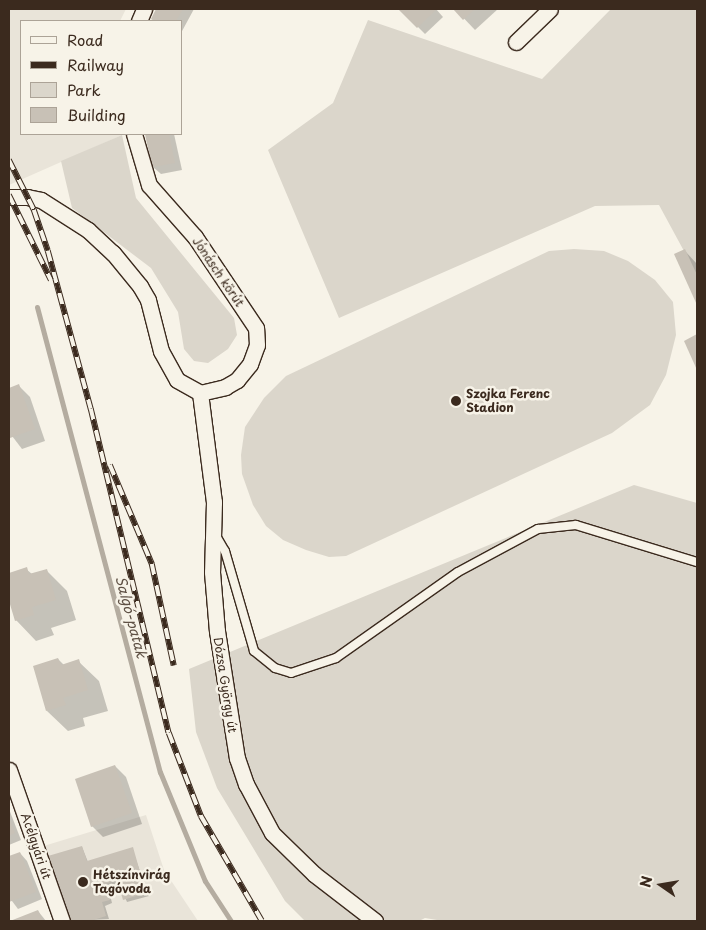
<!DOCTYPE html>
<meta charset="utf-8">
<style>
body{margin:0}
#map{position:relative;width:706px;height:930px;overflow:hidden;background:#f7f3e8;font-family:"Playpen Sans",sans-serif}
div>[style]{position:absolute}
.built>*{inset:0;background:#e9e4d9}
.green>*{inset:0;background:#dbd6cb}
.shadow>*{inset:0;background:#0003}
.stream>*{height:5px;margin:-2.5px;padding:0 2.5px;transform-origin:2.5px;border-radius:2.5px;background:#b4aca0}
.building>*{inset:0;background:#c8c1b6}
.roads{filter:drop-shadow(1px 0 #3b2a1e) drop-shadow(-1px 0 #3b2a1e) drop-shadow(0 1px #3b2a1e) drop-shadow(0 -1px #3b2a1e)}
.service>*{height:8px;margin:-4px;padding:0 4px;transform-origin:4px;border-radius:4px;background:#f7f3e8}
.minor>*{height:15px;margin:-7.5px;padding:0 7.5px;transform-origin:7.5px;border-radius:7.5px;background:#f7f3e8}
.rail>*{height:5.5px;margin-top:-2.75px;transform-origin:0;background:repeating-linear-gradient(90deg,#f7f3e8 0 11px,#3b2a1e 0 22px);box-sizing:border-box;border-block:1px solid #3b2a1e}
.dots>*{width:14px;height:14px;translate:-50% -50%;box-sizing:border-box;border:2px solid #f7f3e8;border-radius:50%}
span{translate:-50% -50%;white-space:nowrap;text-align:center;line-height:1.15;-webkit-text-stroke:5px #f7f3e8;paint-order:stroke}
.street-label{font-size:12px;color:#3b2a1e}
.poi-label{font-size:12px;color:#3b2a1e;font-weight:700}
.left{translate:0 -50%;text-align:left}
.water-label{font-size:14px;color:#5f5145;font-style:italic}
.frame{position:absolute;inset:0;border:10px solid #3b2a1e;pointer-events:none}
.legend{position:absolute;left:20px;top:20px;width:162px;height:115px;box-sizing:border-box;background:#f7f3e8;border:1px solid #aca397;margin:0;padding:6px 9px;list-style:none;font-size:15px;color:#3b2a1e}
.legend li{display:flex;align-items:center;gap:10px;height:25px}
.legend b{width:25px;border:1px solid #aca397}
.north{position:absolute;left:636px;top:860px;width:50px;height:50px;-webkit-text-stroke:4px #f7f3e8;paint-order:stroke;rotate:283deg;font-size:14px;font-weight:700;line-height:20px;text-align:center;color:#3b2a1e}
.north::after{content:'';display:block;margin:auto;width:18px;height:22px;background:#3b2a1e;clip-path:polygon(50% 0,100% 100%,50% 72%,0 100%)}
</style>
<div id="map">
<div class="built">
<div style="clip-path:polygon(9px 9px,126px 9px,120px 21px,21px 21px,21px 134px,122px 135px,9px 185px)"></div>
<div style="clip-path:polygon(146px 815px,164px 870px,198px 921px,62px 921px,37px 848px)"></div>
</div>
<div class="green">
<div style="clip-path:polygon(611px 9px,697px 9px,697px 275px,659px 205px,595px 206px,339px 318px,268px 150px,333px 103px,368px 20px,542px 79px)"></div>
<div style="clip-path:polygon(122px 135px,136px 198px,234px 318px,237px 335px,228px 349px,208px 363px,194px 361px,184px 349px,178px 312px,151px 268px,72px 208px,61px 161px)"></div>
<div style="clip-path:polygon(574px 249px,604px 251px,628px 261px,655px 280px,673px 302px,676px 335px,666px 375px,650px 405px,612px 433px,346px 556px,329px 557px,306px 550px,283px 540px,266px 526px,253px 505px,242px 474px,241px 455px,245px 427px,264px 398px,286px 376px,549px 251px)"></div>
<div style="clip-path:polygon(634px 485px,697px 503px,697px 921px,443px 921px,425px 918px,419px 921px,305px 921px,285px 901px,217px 788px,196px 732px,189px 669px)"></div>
</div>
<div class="shadow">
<div style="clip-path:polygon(158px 9px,194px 9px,181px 33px,181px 21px,152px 19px)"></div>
<div style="clip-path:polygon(400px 9px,436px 9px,443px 17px,425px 34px)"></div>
<div style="clip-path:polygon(455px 9px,498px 9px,475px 30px)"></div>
<div style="clip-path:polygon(147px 134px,174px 134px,182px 170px,161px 174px,153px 167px)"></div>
<div style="clip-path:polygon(685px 251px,697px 264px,697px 302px,675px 255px)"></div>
<div style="clip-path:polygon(19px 386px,30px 397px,45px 441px,22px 449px,9px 432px,9px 389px)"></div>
<div style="clip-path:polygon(26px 569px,32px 574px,46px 570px,67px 591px,76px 620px,51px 628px,54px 635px,36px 641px,16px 620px,9px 597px,9px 574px)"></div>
<div style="clip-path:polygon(58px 659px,64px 665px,78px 661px,99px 681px,108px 711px,83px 718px,85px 726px,68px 731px,47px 711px)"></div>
<div style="clip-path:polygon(115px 766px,126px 777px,142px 824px,103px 837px,92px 826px)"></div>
<div style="clip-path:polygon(9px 809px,21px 840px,9px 845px)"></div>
<div style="clip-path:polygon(82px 847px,88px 862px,132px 849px,149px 896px,127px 902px,119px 883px,108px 887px,112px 903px,105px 906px,109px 919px,69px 921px)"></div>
<div style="clip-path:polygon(20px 853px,27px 861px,42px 899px,18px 909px,9px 897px,9px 858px)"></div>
<div style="clip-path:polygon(38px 911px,46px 921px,14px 921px)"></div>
</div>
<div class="stream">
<div style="left:37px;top:307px;width:481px;rotate:75.2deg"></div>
<div style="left:160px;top:772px;width:118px;rotate:67.6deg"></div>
<div style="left:205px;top:881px;width:48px;rotate:57deg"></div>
</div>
<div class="building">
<div style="clip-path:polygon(156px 9px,183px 9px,176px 21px,154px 21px,151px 19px)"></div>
<div style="clip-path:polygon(398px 9px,437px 9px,417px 28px)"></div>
<div style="clip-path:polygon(453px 9px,475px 9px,463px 20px)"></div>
<div style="clip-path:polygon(145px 134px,169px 134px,175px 163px,152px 167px)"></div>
<div style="clip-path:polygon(685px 249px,697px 275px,697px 305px,674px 254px)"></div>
<div style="clip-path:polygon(697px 334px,697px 370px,684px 341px)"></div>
<div style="clip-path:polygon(19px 384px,35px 429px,10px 438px,9px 388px)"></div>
<div style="clip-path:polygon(27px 567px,29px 574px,47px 569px,56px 600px,32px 607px,34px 615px,15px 621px,9px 601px,9px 573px)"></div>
<div style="clip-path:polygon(58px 658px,61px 665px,79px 659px,88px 690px,63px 698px,66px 705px,46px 711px,33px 666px)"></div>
<div style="clip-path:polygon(115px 765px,132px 813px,91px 827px,75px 779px)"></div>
<div style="clip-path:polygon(9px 818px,15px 833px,9px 836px)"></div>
<div style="clip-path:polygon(82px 846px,87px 861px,133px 847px,146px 893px,123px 900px,117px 880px,105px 884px,110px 900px,102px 902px,106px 916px,90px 921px,67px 921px,48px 856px)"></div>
<div style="clip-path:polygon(20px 852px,36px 892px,9px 902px,9px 856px)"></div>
<div style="clip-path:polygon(38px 910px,43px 921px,10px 921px)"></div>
</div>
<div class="roads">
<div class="service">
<div style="left:215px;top:534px;width:20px;rotate:60deg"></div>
<div style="left:225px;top:551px;width:104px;rotate:73.8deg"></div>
<div style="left:254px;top:651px;width:27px;rotate:39deg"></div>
<div style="left:275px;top:668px;width:17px;rotate:17deg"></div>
<div style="left:291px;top:673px;width:47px;rotate:-18.4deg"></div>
<div style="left:336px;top:658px;width:149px;rotate:-35.2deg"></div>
<div style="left:458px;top:572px;width:91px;rotate:-28.3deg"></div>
<div style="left:538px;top:529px;width:38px;rotate:-6deg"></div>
<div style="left:576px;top:525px;width:127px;rotate:17deg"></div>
</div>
<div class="minor">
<div style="left:139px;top:21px;width:13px;rotate:-67deg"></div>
<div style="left:516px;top:42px;width:47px;rotate:-44.1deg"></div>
<div style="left:9px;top:197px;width:18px"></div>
<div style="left:27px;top:197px;width:14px;rotate:12deg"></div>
<div style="left:41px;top:200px;width:56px;rotate:32.6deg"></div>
<div style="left:88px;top:230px;width:34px;rotate:43deg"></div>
<div style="left:113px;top:253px;width:43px;rotate:50.7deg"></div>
<div style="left:140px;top:286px;width:16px;rotate:60deg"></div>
<div style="left:148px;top:300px;width:53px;rotate:75.7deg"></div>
<div style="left:161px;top:351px;width:33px;rotate:61deg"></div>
<div style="left:177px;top:380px;width:26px;rotate:29deg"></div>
<div style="left:200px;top:393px;width:26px;rotate:-13deg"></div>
<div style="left:225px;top:387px;width:14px;rotate:-30deg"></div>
<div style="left:237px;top:380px;width:21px;rotate:-51deg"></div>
<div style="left:250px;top:364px;width:20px;rotate:-70deg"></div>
<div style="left:257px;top:345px;width:17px;rotate:-93deg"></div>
<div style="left:256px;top:328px;width:110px;rotate:-123.8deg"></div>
<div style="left:195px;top:237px;width:69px;rotate:-131.5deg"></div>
<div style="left:149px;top:185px;width:53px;rotate:-106.4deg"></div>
<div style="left:200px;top:393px;width:110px;rotate:82.7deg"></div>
<div style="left:214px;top:502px;width:70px;rotate:91.6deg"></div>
<div style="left:212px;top:572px;width:59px;rotate:85.2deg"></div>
<div style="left:217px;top:631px;width:129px;rotate:81.1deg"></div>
<div style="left:237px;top:758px;width:28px;rotate:71deg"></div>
<div style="left:246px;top:784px;width:55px;rotate:62deg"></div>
<div style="left:272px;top:833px;width:59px;rotate:44.3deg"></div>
<div style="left:314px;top:874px;width:77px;rotate:37.6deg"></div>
<div style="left:9px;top:770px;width:160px;rotate:70.7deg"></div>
</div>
</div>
<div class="rail">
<div style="left:9px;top:160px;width:56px;rotate:63.4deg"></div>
<div style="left:34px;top:210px;width:43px;rotate:71.1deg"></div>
<div style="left:48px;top:251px;width:164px;rotate:74.8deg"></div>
<div style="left:91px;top:409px;width:333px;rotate:76.5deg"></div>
<div style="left:169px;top:733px;width:89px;rotate:68.9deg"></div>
<div style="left:201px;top:816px;width:121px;rotate:59.8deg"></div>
<div style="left:9px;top:195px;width:95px;rotate:63.7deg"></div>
<div style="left:110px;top:465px;width:108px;rotate:67deg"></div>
<div style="left:152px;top:564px;width:104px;rotate:77.8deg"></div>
</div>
<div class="dots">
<div style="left:456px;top:401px;background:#3b2a1e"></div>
<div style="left:83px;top:882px;background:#3b2a1e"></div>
</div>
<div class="street-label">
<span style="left:218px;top:272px;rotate:56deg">Jónásch körút</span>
<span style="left:225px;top:685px;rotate:81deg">Dózsa György út</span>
<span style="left:36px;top:846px;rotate:71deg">Acélgyári út</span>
</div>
<div class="poi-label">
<span class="left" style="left:466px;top:401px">Szojka Ferenc<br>Stadion</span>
<span class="left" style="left:93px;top:882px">Hétszínvirág<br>Tagóvoda</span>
</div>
<div class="water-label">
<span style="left:131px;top:617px;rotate:75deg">Salgó-patak</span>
</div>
<div class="frame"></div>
<ul class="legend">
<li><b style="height:6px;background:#f7f3e8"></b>Road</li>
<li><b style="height:6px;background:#3b2a1e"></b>Railway</li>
<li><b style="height:14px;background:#dbd6cb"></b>Park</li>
<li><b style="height:14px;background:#c8c1b6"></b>Building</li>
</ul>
<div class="north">N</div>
</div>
